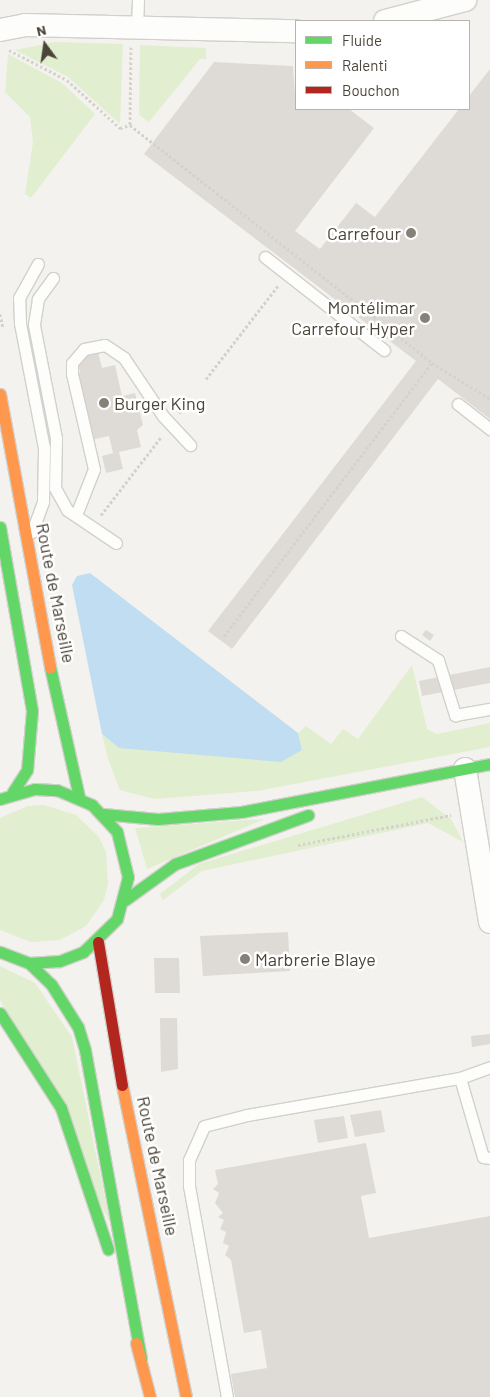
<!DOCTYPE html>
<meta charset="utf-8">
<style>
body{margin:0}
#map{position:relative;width:490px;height:1397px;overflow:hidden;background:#f4f2ee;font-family:Barlow,sans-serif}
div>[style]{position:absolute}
.green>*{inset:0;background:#e1eecf}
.water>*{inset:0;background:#c0ddf1}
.building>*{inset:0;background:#dedbd6}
.path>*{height:3px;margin-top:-1.5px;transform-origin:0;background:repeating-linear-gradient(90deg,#d3d2cc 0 2.5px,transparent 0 5px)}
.roads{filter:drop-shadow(1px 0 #d2d0cb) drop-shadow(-1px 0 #d2d0cb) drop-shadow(0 1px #d2d0cb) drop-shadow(0 -1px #d2d0cb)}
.lane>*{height:11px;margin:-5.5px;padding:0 5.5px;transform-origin:5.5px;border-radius:5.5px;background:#fdfdfc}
.street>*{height:22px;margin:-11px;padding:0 11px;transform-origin:11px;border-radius:11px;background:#fdfdfc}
.fast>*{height:11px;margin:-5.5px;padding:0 5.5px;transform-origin:5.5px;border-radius:5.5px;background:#63d668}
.slow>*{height:11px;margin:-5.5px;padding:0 5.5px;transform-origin:5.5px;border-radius:5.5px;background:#ff974d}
.jam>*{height:11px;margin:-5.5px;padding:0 5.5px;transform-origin:5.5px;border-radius:5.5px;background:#b3261e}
.dots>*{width:14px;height:14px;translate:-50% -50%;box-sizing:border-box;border:2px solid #fff;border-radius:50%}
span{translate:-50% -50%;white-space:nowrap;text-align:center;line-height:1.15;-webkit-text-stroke:5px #fff;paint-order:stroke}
.poi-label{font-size:18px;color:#4b4439}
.right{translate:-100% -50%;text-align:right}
.left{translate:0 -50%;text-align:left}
.street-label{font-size:18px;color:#4b4439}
.legend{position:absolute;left:295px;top:20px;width:175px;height:90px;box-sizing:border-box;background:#fff;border:1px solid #b7b4b0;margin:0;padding:6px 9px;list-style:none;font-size:15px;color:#4b4439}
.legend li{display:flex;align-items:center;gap:10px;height:25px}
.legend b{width:25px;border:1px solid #b7b4b0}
.north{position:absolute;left:20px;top:20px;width:50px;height:50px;-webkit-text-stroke:4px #fff;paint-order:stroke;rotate:346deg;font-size:14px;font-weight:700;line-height:20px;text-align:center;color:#4b4439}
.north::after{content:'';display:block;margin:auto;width:18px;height:22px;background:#4b4439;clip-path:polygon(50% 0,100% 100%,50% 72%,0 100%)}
</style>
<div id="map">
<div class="green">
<div style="clip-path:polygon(55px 42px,123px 44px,120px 124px,68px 77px,15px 50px)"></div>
<div style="clip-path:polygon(140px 45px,206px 48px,206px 59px,200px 59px,149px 122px,139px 115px)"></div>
<div style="clip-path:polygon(8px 54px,62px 83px,95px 114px,31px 198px,25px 194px,33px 142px,30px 117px,5px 92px)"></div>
<div style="clip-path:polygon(412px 665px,427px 729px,437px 734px,490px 723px,490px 747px,257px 791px,154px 799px,120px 790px,108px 759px,102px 734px,119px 748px,302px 750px,298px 733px,306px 726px,331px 744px,343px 729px,358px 739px)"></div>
<div style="clip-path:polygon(422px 797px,451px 819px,463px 842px,428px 823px,202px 871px,163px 900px,160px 894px,199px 864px)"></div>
<div style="clip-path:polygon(44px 805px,76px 815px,99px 837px,106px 852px,108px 884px,104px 900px,86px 926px,60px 940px,31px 942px,0 930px,0 818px,28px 806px)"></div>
<div style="clip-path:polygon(265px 819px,147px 869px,135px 828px)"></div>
<div style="clip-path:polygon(0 966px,35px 983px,72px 1037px,110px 1223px,0 1000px)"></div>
</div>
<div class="water">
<div style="clip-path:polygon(90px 573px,298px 733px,302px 750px,281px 762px,119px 748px,102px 734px,72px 585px,77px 576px)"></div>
</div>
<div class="building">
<div style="clip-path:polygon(214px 62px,293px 66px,296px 109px,349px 109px,374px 128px,295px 231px,320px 249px,356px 203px,375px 217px,459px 109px,469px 109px,469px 96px,490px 69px,490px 419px,438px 379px,232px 649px,208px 631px,416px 361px,144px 154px)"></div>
<div style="clip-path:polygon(98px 352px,102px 368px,115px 365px,122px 396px,135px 393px,143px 425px,137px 430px,141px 447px,119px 452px,123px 469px,106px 473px,102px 456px,113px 453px,109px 436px,91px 440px,76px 374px,80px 373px,78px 362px,86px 354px)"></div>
<div style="clip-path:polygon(426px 630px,434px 635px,430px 641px,422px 635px)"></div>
<div style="clip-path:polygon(490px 667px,490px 683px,422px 696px,419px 681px)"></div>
<div style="clip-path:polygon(288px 932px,290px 971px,203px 976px,200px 936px)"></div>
<div style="clip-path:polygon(154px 958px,179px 958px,180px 993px,155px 993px)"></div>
<div style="clip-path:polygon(160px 1018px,177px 1018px,178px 1069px,161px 1072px)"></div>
<div style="clip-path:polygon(490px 1034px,490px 1044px,472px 1047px,471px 1036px)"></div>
<div style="clip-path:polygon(381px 1110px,385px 1132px,355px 1137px,350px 1115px)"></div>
<div style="clip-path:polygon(344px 1116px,348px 1138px,318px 1143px,314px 1120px)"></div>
<div style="clip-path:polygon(366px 1143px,376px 1193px,361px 1196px,369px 1238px,490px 1216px,490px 1397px,235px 1397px,231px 1374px,267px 1368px,261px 1330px,244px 1333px,231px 1260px,225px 1255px,229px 1246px,223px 1243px,226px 1232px,220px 1229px,224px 1220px,218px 1217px,223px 1213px,215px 1203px,219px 1193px,213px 1189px,218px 1184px,215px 1170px)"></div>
</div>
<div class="path">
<div style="left:131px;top:47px;width:78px;rotate:90.7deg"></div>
<div style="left:130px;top:125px;width:385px;rotate:38.2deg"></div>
<div style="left:432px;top:363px;width:68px;rotate:31.8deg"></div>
<div style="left:9px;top:50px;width:65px;rotate:27.3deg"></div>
<div style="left:67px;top:80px;width:72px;rotate:42.2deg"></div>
<div style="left:120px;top:128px;width:10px;rotate:-17deg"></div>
<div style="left:0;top:314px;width:14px;rotate:78deg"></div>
<div style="left:206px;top:379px;width:118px;rotate:-52.3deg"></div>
<div style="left:179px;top:413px;width:16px;rotate:-50deg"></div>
<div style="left:101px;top:515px;width:98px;rotate:-52.4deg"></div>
<div style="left:224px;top:636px;width:343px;rotate:-52.7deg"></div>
<div style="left:298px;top:845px;width:156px;rotate:-11.1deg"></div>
</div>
<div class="roads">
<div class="lane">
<div style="left:137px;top:28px;width:28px;rotate:-88deg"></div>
<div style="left:265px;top:257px;width:151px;rotate:38deg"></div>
<div style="left:53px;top:278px;width:26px;rotate:126deg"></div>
<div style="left:38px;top:299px;width:26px;rotate:99deg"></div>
<div style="left:34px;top:325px;width:115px;rotate:79deg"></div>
<div style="left:56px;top:438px;width:50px;rotate:91.1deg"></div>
<div style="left:55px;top:488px;width:25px;rotate:61deg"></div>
<div style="left:67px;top:510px;width:59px;rotate:34deg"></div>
<div style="left:458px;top:404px;width:41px;rotate:38deg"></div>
<div style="left:76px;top:515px;width:49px;rotate:-68.6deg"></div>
<div style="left:94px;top:469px;width:98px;rotate:-103deg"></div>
<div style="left:72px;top:374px;width:11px;rotate:-90deg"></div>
<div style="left:72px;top:363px;width:18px;rotate:-49deg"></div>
<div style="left:84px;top:349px;width:21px;rotate:-11deg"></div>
<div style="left:105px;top:345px;width:23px;rotate:34deg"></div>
<div style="left:124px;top:358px;width:70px;rotate:56.1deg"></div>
<div style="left:163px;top:416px;width:40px;rotate:47deg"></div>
<div style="left:32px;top:532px;width:32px;rotate:-70deg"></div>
<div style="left:43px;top:502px;width:54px;rotate:-88.9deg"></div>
<div style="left:44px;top:448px;width:127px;rotate:-100.9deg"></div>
<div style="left:20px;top:323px;width:25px;rotate:-92deg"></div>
<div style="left:19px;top:298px;width:39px;rotate:-61deg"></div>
<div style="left:401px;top:636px;width:44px;rotate:33deg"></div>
<div style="left:438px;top:660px;width:58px;rotate:72.8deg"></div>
<div style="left:455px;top:715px;width:36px;rotate:-10deg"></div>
<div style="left:460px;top:1078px;width:82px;rotate:73.8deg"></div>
<div style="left:483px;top:1157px;width:7px;rotate:8deg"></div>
<div style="left:227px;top:1397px;width:214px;rotate:-100.2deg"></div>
<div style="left:189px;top:1186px;width:26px;rotate:-90deg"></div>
<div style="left:189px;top:1160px;width:37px;rotate:-66deg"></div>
<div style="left:204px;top:1126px;width:44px;rotate:-14.3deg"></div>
<div style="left:247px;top:1115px;width:216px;rotate:-9.9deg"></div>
<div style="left:460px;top:1078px;width:32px;rotate:-20deg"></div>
</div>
<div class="street">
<div style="left:385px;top:21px;width:83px;rotate:-14.7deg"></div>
<div style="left:0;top:30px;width:25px;rotate:-11deg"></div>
<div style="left:25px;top:25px;width:271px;rotate:1.3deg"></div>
<div style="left:465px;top:769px;width:155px;rotate:80.7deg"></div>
</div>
<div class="fast">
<div style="left:0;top:527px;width:187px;rotate:80.1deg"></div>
<div style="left:32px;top:711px;width:59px;rotate:94.8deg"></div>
<div style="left:27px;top:770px;width:27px;rotate:123deg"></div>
<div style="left:50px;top:667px;width:133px;rotate:77.4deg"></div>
<div style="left:0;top:799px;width:36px;rotate:-16deg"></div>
<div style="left:35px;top:789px;width:22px;rotate:3deg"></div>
<div style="left:57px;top:790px;width:38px;rotate:23deg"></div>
<div style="left:92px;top:805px;width:37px;rotate:47deg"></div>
<div style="left:117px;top:832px;width:46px;rotate:76.3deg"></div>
<div style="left:128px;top:877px;width:43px;rotate:104.7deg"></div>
<div style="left:117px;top:919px;width:47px;rotate:135.9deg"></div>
<div style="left:83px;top:952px;width:26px;rotate:159deg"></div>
<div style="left:59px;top:961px;width:30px;rotate:176deg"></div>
<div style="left:29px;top:963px;width:31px;rotate:-159deg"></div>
<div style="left:103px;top:814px;width:55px;rotate:5.2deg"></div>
<div style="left:158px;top:819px;width:83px;rotate:-4.8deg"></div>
<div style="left:241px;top:812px;width:254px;rotate:-10.9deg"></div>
<div style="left:125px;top:900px;width:62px;rotate:-35.8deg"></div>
<div style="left:175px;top:864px;width:142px;rotate:-20.2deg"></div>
<div style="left:29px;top:963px;width:30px;rotate:44deg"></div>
<div style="left:51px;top:984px;width:51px;rotate:57.9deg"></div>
<div style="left:78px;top:1027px;width:24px;rotate:73deg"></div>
<div style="left:85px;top:1050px;width:314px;rotate:79.7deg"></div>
<div style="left:0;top:1013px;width:113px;rotate:57.3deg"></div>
<div style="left:61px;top:1108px;width:149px;rotate:71.6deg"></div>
</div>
<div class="slow">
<div style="left:0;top:394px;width:278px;rotate:79.6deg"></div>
<div style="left:122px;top:1085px;width:318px;rotate:78.4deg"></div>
<div style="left:136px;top:1343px;width:56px;rotate:75.5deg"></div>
</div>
<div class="jam">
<div style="left:98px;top:942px;width:145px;rotate:80.5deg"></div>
</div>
</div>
<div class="dots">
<div style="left:411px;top:233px;background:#868178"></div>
<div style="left:425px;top:318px;background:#868178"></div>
<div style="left:104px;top:403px;background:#868178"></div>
<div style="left:245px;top:959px;background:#868178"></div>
</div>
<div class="poi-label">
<span class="right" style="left:401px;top:233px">Carrefour</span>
<span class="right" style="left:415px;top:318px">Montélimar<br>Carrefour Hyper</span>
<span class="left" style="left:114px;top:403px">Burger King</span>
<span class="left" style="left:255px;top:959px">Marbrerie Blaye</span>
</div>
<div class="street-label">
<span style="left:56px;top:593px;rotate:79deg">Route de Marseille</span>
<span style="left:158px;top:1166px;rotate:78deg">Route de Marseille</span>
</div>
<ul class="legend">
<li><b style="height:6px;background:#63d668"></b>Fluide</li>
<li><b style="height:6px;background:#ff974d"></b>Ralenti</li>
<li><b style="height:6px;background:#b3261e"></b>Bouchon</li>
</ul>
<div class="north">N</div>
</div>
